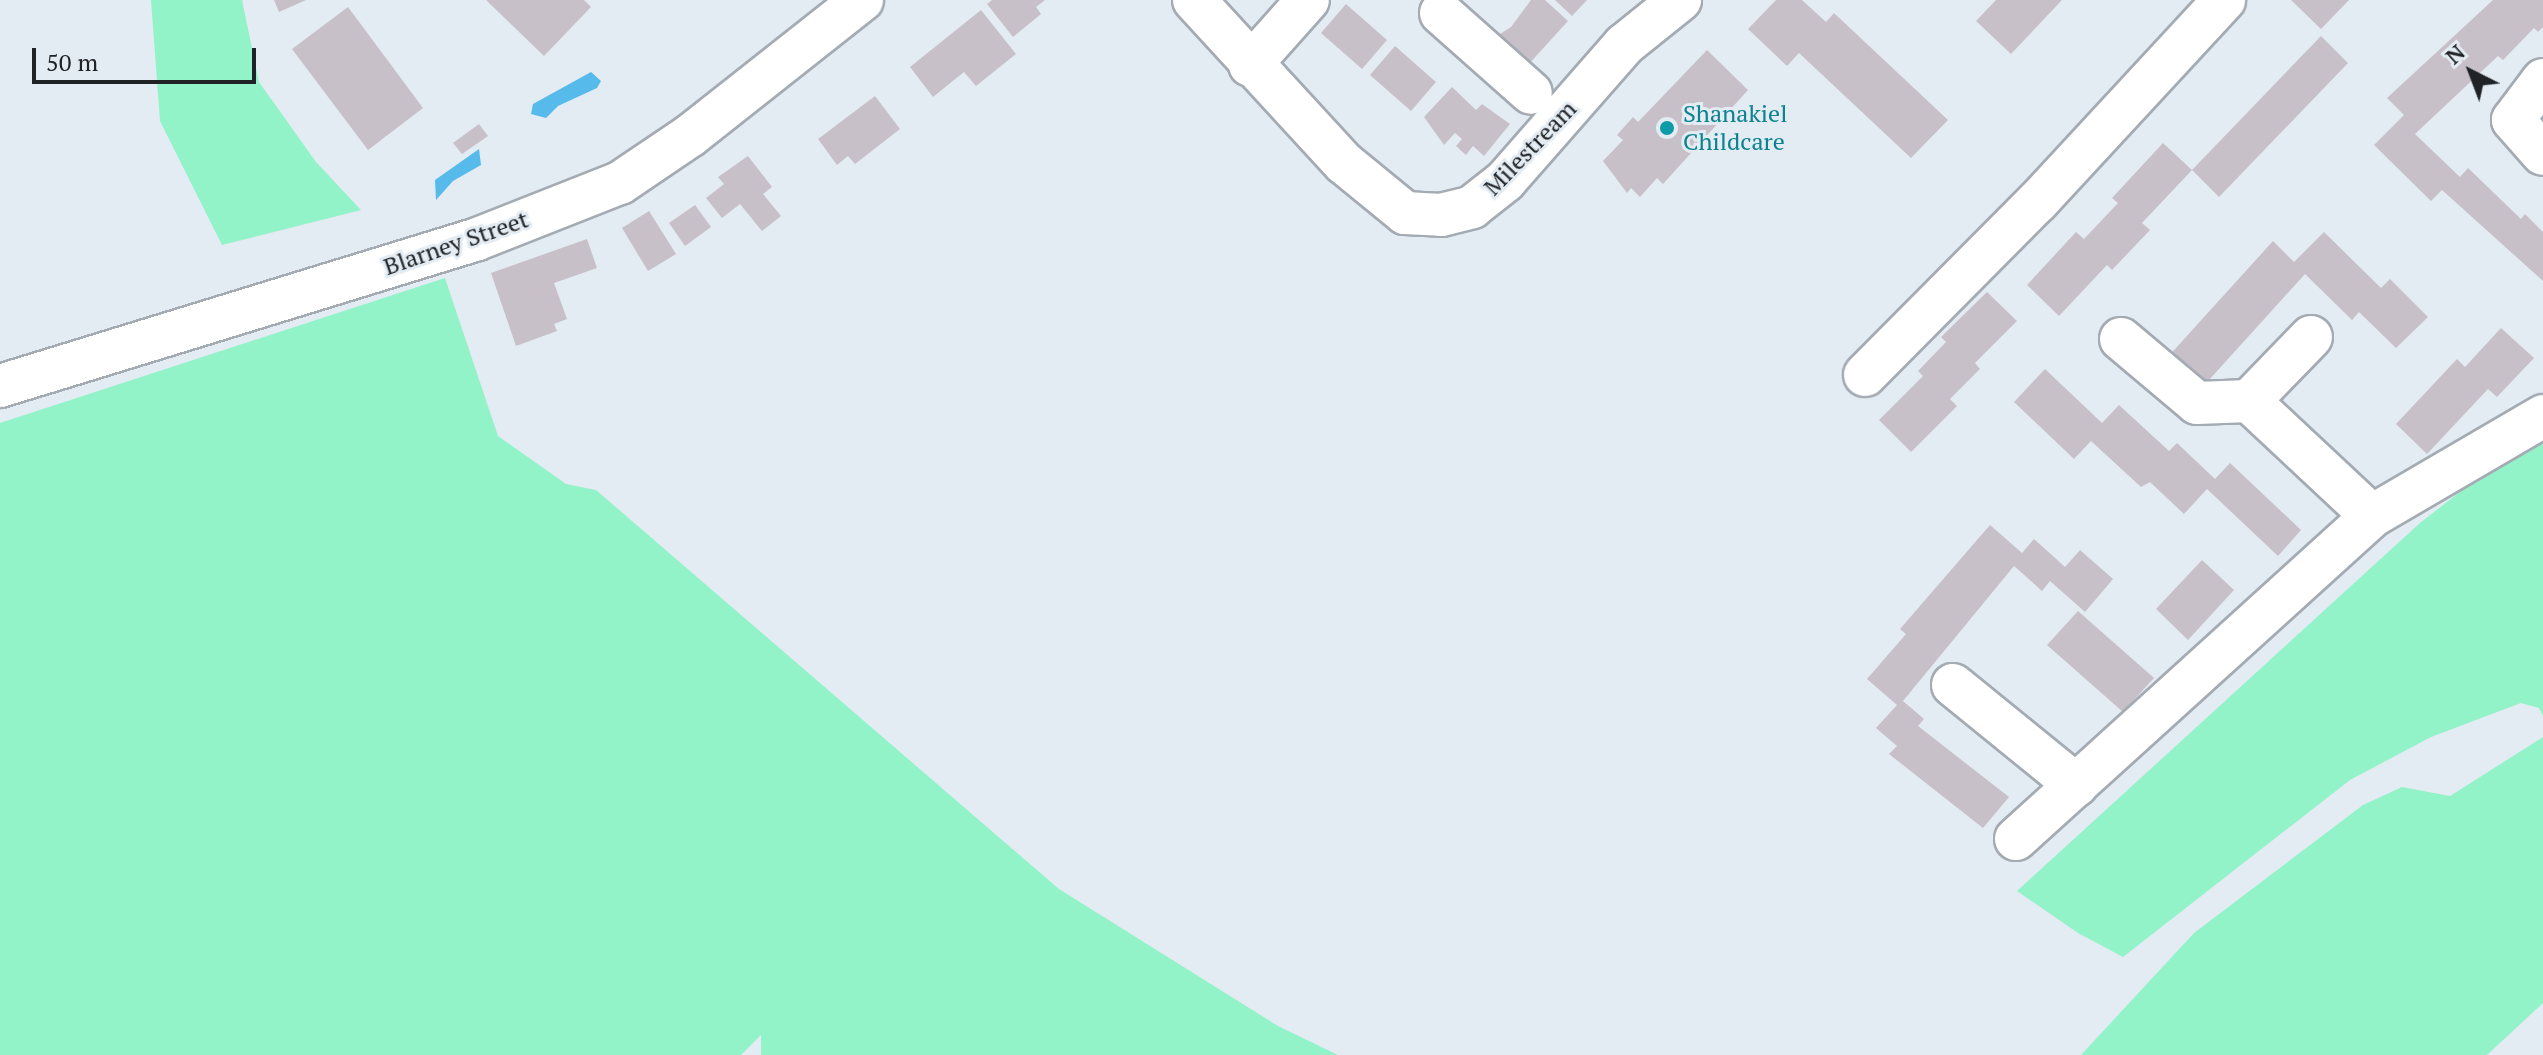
<!DOCTYPE html>
<style>
body{margin:0}
#map{position:relative;width:2543px;height:1055px;overflow:hidden;background:#e3ebf3;font-family:"PT Serif",serif}
div>[style]{position:absolute}
.green>*{inset:0;background:#93f3c8}
.water>*{inset:0;background:#56bbea}
.building>*{inset:0;background:#c8c0c8}
.roads{filter:drop-shadow(2px 0 #a4abb3) drop-shadow(-2px 0 #a4abb3) drop-shadow(0 2px #a4abb3) drop-shadow(0 -2px #a4abb3)}
.minor>*{height:42px;margin:-21px;padding:0 21px;transform-origin:21px;border-radius:21px;background:#fff}
.dots>*{width:22px;height:22px;translate:-50% -50%;box-sizing:border-box;border:4px solid #e3ebf3;border-radius:50%}
span{translate:-50% -50%;white-space:nowrap;text-align:center;line-height:1.15;-webkit-text-stroke:6px #e3ebf3;paint-order:stroke}
.culture-label{font-size:24px;color:#0d838f}
.left{translate:0 -50%;text-align:left}
.street-label{font-size:24px;color:#202326}
.north{position:absolute;left:2431px;top:32px;width:80px;height:80px;-webkit-text-stroke:6px #e3ebf3;paint-order:stroke;rotate:318deg;font-size:22px;font-weight:700;line-height:32px;text-align:center;color:#202326}
.north::after{content:'';display:block;margin:auto;width:28px;height:36px;background:#202326;clip-path:polygon(50% 0,100% 100%,50% 72%,0 100%)}
.scale{position:absolute;left:32px;top:48px;width:224px;height:36px;box-sizing:border-box;border:4px solid #202326;border-top:0;padding-left:10px;font-size:24px;line-height:28px;white-space:nowrap;color:#202326;-webkit-text-stroke:6px #e3ebf3;paint-order:stroke}
</style>
<div id="map">
<div class="green">
<div style="clip-path:polygon(151px 0,242px 0,259px 82px,316px 162px,361px 210px,222px 245px,160px 121px)"></div>
<div style="clip-path:polygon(445px 278px,498px 436px,566px 484px,596px 490px,1059px 889px,1278px 1026px,1338px 1055px,761px 1055px,761px 1035px,741px 1055px,0 1055px,0 423px)"></div>
<div style="clip-path:polygon(2543px 427px,2543px 716px,2539px 708px,2521px 703px,2431px 737px,2350px 780px,2123px 957px,2078px 933px,2017px 891px,2420px 523px)"></div>
<div style="clip-path:polygon(2543px 737px,2543px 1003px,2487px 1055px,2081px 1055px,2194px 933px,2363px 805px,2402px 787px,2450px 796px)"></div>
</div>
<div class="water">
<div style="clip-path:polygon(591px 72px,601px 81px,597px 88px,558px 106px,546px 118px,531px 114px,533px 104px)"></div>
<div style="clip-path:polygon(479px 149px,481px 165px,453px 181px,436px 200px,435px 180px)"></div>
</div>
<div class="building">
<div style="clip-path:polygon(274px 0,306px 0,279px 12px)"></div>
<div style="clip-path:polygon(486px 0,584px 0,591px 7px,544px 56px)"></div>
<div style="clip-path:polygon(992px 0,1045px 0,1036px 7px,1041px 14px,1013px 37px,987px 4px)"></div>
<div style="clip-path:polygon(1531px 0,1545px 0,1568px 21px,1528px 65px,1497px 36px,1511px 27px)"></div>
<div style="clip-path:polygon(1555px 0,1587px 0,1572px 16px)"></div>
<div style="clip-path:polygon(1776px 0,1802px 0,1826px 22px,1834px 13px,1948px 120px,1911px 158px,1799px 53px,1787px 66px,1748px 29px)"></div>
<div style="clip-path:polygon(1996px 0,2062px 0,2011px 54px,1976px 21px)"></div>
<div style="clip-path:polygon(2291px 0,2349px 0,2321px 29px)"></div>
<div style="clip-path:polygon(2493px 0,2543px 0,2543px 27px,2538px 32px,2534px 28px,2503px 60px,2498px 56px,2415px 134px,2460px 177px,2468px 168px,2521px 219px,2525px 214px,2543px 232px,2543px 281px,2442px 190px,2431px 201px,2374px 145px,2404px 115px,2387px 98px)"></div>
<div style="clip-path:polygon(1346px 4px,1387px 40px,1362px 69px,1321px 33px)"></div>
<div style="clip-path:polygon(348px 7px,423px 108px,368px 150px,292px 49px)"></div>
<div style="clip-path:polygon(981px 10px,1016px 54px,976px 86px,964px 72px,933px 97px,910px 67px)"></div>
<div style="clip-path:polygon(2321px 36px,2348px 63px,2219px 197px,2192px 170px)"></div>
<div style="clip-path:polygon(1395px 46px,1436px 82px,1411px 111px,1370px 75px)"></div>
<div style="clip-path:polygon(1707px 50px,1748px 90px,1663px 184px,1657px 178px,1640px 197px,1631px 188px,1627px 193px,1603px 161px,1623px 140px,1617px 135px,1633px 117px,1638px 122px)"></div>
<div style="clip-path:polygon(1452px 87px,1476px 110px,1482px 104px,1510px 124px,1484px 156px,1473px 146px,1466px 155px,1456px 146px,1462px 139px,1455px 133px,1444px 145px,1424px 117px)"></div>
<div style="clip-path:polygon(875px 96px,900px 129px,855px 164px,848px 156px,837px 165px,818px 139px)"></div>
<div style="clip-path:polygon(479px 124px,488px 136px,462px 154px,453px 143px)"></div>
<div style="clip-path:polygon(2163px 143px,2192px 170px,2142px 223px,2150px 230px,2112px 270px,2107px 265px,2059px 316px,2027px 285px,2076px 232px,2084px 239px,2118px 203px,2112px 198px)"></div>
<div style="clip-path:polygon(748px 156px,772px 187px,763px 194px,781px 216px,762px 231px,740px 204px,722px 218px,706px 198px,724px 184px,718px 177px)"></div>
<div style="clip-path:polygon(695px 205px,711px 227px,685px 246px,669px 223px)"></div>
<div style="clip-path:polygon(649px 211px,676px 254px,648px 271px,622px 228px)"></div>
<div style="clip-path:polygon(2324px 232px,2381px 288px,2390px 279px,2428px 317px,2396px 348px,2359px 312px,2352px 320px,2305px 274px,2199px 391px,2166px 359px,2273px 241px,2294px 262px)"></div>
<div style="clip-path:polygon(587px 239px,597px 268px,554px 283px,567px 319px,554px 324px,557px 331px,516px 346px,491px 273px)"></div>
<div style="clip-path:polygon(1987px 292px,2017px 321px,1975px 363px,1980px 369px,1950px 399px,1957px 406px,1911px 452px,1879px 420px,1923px 376px,1918px 371px,1946px 342px,1941px 337px)"></div>
<div style="clip-path:polygon(2501px 328px,2534px 358px,2497px 397px,2488px 389px,2427px 454px,2396px 424px,2457px 359px,2465px 367px)"></div>
<div style="clip-path:polygon(2045px 369px,2102px 423px,2119px 405px,2169px 451px,2177px 443px,2215px 479px,2230px 463px,2301px 530px,2278px 556px,2207px 489px,2184px 514px,2150px 482px,2141px 487px,2091px 441px,2074px 459px,2014px 402px)"></div>
<div style="clip-path:polygon(1990px 525px,2022px 553px,2034px 539px,2065px 567px,2080px 550px,2113px 579px,2085px 612px,2050px 581px,2042px 591px,2014px 566px,1903px 701px,1924px 719px,1918px 726px,2009px 797px,1983px 828px,1889px 754px,1897px 746px,1876px 728px,1897px 705px,1867px 679px,1906px 634px,1900px 629px)"></div>
<div style="clip-path:polygon(2202px 560px,2234px 590px,2188px 640px,2156px 609px)"></div>
<div style="clip-path:polygon(2078px 611px,2154px 678px,2123px 712px,2047px 645px)"></div>
</div>
<div class="roads">
<div class="minor">
<div style="left:1194px;top:0;width:222px;rotate:47.4deg"></div>
<div style="left:1344px;top:163px;width:79px;rotate:39.3deg"></div>
<div style="left:1405px;top:213px;width:36px;rotate:3deg"></div>
<div style="left:1441px;top:215px;width:32px;rotate:-14deg"></div>
<div style="left:1472px;top:207px;width:42px;rotate:-38.2deg"></div>
<div style="left:1505px;top:181px;width:181px;rotate:-48.8deg"></div>
<div style="left:1624px;top:45px;width:72px;rotate:-38.8deg"></div>
<div style="left:1441px;top:13px;width:120px;rotate:41.6deg"></div>
<div style="left:1250px;top:65px;width:87px;rotate:-48.3deg"></div>
<div style="left:2543px;top:80px;width:50px;rotate:126.9deg"></div>
<div style="left:2513px;top:120px;width:45px;rotate:48.6deg"></div>
<div style="left:2121px;top:339px;width:99px;rotate:40.1deg"></div>
<div style="left:2197px;top:403px;width:52px;rotate:-2.2deg"></div>
<div style="left:2249px;top:401px;width:168px;rotate:43.1deg"></div>
<div style="left:1865px;top:375px;width:245px;rotate:-45.2deg"></div>
<div style="left:2038px;top:201px;width:274px;rotate:-47.2deg"></div>
<div style="left:0;top:386px;width:497px;rotate:-17.1deg"></div>
<div style="left:475px;top:240px;width:156px;rotate:-21.5deg"></div>
<div style="left:620px;top:183px;width:86px;rotate:-34.1deg"></div>
<div style="left:691px;top:135px;width:218px;rotate:-38.3deg"></div>
<div style="left:2249px;top:401px;width:89px;rotate:-45.9deg"></div>
<div style="left:1953px;top:685px;width:159px;rotate:39.1deg"></div>
<div style="left:2016px;top:839px;width:481px;rotate:-42.2deg"></div>
<div style="left:2372px;top:516px;width:198px;rotate:-30.3deg"></div>
</div>
</div>
<div class="dots">
<div style="left:1667px;top:128px;background:#0f9aa8"></div>
</div>
<div class="culture-label">
<span class="left" style="left:1683px;top:128px">Shanakiel<br>Childcare</span>
</div>
<div class="street-label">
<span style="left:1530px;top:148px;rotate:-46deg">Milestream</span>
<span style="left:456px;top:243px;rotate:-19deg">Blarney Street</span>
</div>
<div class="north">N</div>
<div class="scale">50 m</div>
</div>
